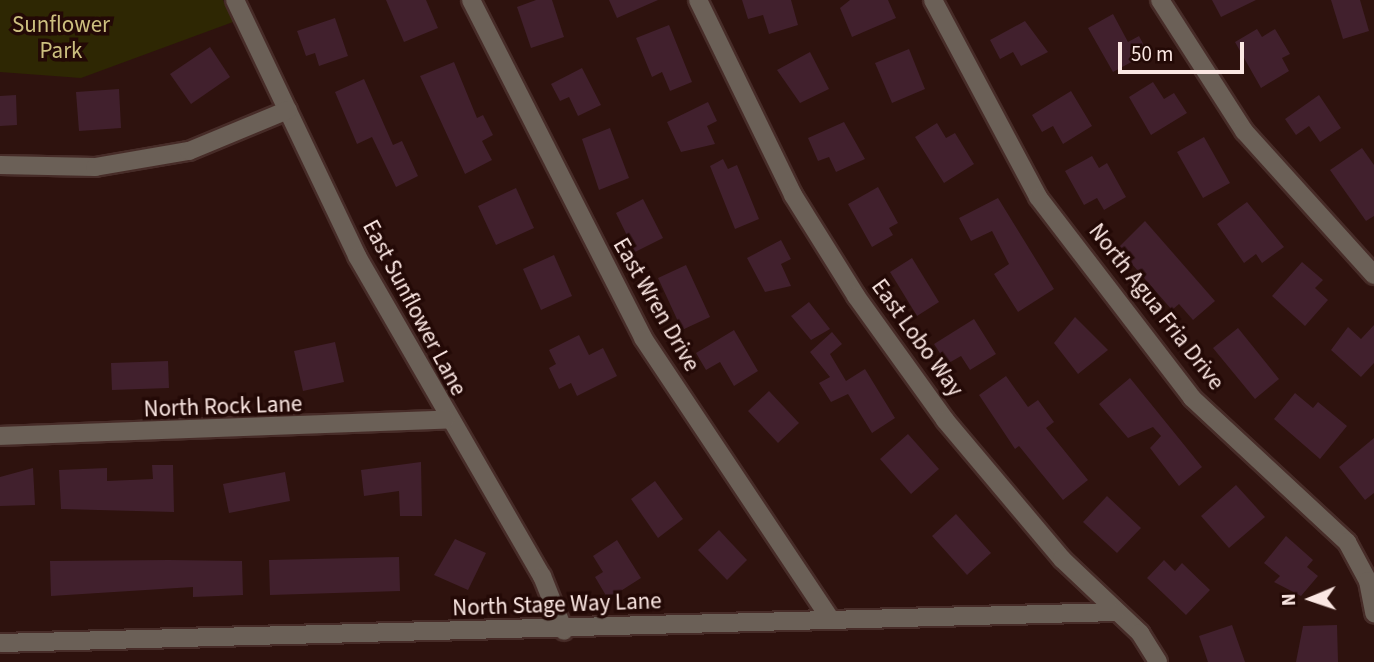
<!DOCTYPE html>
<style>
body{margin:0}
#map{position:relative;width:1374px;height:662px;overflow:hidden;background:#2e120e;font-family:"Source Sans 3",sans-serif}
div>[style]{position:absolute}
.green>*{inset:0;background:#2e2703}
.building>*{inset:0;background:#41202d}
.roads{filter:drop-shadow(2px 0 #472c28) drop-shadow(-2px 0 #472c28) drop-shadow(0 2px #472c28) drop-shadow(0 -2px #472c28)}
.minor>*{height:18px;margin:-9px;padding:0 9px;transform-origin:9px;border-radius:9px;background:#6b6057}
span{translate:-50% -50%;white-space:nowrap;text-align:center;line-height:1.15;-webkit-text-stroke:7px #230906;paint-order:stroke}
.park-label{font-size:23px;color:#ccbf7f}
.street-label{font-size:23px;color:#fbe7e3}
.north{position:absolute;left:1276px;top:564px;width:70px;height:70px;-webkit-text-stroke:5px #230906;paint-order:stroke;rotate:268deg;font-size:19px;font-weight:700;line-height:28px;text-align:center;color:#fbe7e3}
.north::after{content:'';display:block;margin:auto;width:24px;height:32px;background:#fbe7e3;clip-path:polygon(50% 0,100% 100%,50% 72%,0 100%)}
.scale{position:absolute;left:1118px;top:42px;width:126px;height:32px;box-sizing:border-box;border:4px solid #fbe7e3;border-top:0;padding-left:9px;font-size:21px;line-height:24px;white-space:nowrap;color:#fbe7e3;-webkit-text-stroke:5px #230906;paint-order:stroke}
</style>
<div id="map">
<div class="green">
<div style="clip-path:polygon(0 0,223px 0,233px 22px,81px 78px,0 72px)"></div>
</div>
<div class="building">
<div style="clip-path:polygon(386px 0,426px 0,438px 28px,404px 42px)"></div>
<div style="clip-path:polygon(536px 0,552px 0,564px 37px,531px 48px,517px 7px)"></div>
<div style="clip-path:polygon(609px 0,658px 0,617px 18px)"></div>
<div style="clip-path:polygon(742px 0,791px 0,798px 25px,769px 34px,763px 15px,748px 19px)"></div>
<div style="clip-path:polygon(850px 0,888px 0,896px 18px,852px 37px,840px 8px)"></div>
<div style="clip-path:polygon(1212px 0,1256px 0,1221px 17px)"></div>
<div style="clip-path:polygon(1331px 0,1360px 0,1369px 31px,1343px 39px)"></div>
<div style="clip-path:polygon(1113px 14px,1128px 42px,1139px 36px,1148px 53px,1113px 72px,1088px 28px)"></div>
<div style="clip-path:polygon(335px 18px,348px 56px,319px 66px,315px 53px,306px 56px,297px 31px)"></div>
<div style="clip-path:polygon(1025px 21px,1048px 52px,1021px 66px,1013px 52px,1000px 59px,990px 40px)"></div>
<div style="clip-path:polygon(669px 25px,692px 82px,670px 91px,662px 72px,652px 77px,636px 38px)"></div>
<div style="clip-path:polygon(1257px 29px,1262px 37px,1275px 29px,1290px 54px,1282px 58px,1289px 71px,1261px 88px,1235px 42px)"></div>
<div style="clip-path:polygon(210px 47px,230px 77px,191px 104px,170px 74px)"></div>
<div style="clip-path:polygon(909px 49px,925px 89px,892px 103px,875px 63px)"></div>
<div style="clip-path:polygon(810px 52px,829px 89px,800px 103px,777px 70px)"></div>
<div style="clip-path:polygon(454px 62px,477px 118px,483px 115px,493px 135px,482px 141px,492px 160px,465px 174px,420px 76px)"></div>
<div style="clip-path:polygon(582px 68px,601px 105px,578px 116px,569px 97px,560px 101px,551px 84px)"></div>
<div style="clip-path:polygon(364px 79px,393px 145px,402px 141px,418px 176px,396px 187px,372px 137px,357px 144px,335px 92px)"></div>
<div style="clip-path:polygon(1153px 82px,1164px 99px,1174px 93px,1187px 113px,1151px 135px,1129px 97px)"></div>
<div style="clip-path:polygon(119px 89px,121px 128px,79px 131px,76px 92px)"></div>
<div style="clip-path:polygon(1071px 91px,1092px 126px,1063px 144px,1053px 126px,1042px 132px,1032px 115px)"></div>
<div style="clip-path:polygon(16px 95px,17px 125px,0 126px,0 96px)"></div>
<div style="clip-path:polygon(1319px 95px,1341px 128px,1320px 142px,1309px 126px,1296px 135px,1285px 119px)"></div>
<div style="clip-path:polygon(708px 102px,717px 121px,707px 126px,715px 144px,681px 152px,667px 122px)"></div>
<div style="clip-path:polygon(844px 122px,865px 159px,836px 172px,829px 157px,818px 161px,808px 138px)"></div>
<div style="clip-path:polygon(937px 123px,946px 138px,955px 133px,974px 164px,944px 183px,915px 137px)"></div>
<div style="clip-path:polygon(610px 128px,629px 178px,599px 190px,582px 139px)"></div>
<div style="clip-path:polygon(1204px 137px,1230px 183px,1203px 198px,1177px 152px)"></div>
<div style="clip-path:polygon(1362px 148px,1374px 165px,1374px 216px,1366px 221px,1330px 170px)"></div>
<div style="clip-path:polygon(1092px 156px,1099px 168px,1107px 163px,1126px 197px,1104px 210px,1097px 198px,1084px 205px,1065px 171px)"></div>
<div style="clip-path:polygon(723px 159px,728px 169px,737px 165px,759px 219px,735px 229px,710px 166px)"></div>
<div style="clip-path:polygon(878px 187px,898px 223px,889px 228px,893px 235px,872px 247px,848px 204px)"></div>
<div style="clip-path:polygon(516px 188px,534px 228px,496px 245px,478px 206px)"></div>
<div style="clip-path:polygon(998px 198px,1054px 289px,1018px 312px,994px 274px,1009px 264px,992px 231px,971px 241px,959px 218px)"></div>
<div style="clip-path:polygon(643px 199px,663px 238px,635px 252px,616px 213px)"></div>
<div style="clip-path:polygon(1247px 202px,1284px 247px,1262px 263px,1256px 254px,1244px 263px,1217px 224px)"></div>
<div style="clip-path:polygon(1145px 221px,1215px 301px,1193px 320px,1179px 304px,1172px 310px,1118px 248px)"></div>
<div style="clip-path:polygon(781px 240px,791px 259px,781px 264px,791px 286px,765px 292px,747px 258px)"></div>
<div style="clip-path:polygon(554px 255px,572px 296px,541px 310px,523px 269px)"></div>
<div style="clip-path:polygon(912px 258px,939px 302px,917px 316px,890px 272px)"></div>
<div style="clip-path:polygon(1302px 262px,1323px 280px,1315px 288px,1328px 300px,1305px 326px,1272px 296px)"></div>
<div style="clip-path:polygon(686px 265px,710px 317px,682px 330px,658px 278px)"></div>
<div style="clip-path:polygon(809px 302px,830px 329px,811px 340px,791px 316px)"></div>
<div style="clip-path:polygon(1075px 317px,1108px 350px,1078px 374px,1054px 343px)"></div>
<div style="clip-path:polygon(974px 319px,996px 354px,970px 370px,961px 356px,947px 364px,934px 344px)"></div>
<div style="clip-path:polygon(1374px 325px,1374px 363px,1361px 377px,1331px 350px,1348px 327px,1361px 339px)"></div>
<div style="clip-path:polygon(1238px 328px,1279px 379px,1255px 399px,1213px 348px)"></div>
<div style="clip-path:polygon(734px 330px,758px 371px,734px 386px,720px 362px,706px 370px,696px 353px)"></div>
<div style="clip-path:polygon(832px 332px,842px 344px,830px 354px,846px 381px,865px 369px,895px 418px,872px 433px,848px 394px,831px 402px,819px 383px,830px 377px,810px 352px)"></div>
<div style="clip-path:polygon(579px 335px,589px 355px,603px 348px,617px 376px,577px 396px,571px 383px,559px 389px,549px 368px,556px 364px,549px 350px)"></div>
<div style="clip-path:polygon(335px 342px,344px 382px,303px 391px,294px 351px)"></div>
<div style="clip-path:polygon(168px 361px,169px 388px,112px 390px,111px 363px)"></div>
<div style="clip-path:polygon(1006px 376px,1028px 407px,1038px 400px,1054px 422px,1046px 428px,1088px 480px,1063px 500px,1019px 446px,1015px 449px,979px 395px)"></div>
<div style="clip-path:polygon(1130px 378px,1202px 467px,1179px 486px,1150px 448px,1161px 436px,1153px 427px,1128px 438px,1099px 404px)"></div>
<div style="clip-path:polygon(769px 391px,799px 423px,778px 443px,748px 411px)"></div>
<div style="clip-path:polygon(1295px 393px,1313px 408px,1318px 402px,1347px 426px,1320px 459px,1274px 419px)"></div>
<div style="clip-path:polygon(908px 434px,939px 469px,911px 494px,880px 459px)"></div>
<div style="clip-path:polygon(1374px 438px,1374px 493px,1365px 500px,1339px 467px)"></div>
<div style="clip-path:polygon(421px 462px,422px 516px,400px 516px,399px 491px,364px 496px,361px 470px)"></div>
<div style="clip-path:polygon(152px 465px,173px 465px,174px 512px,61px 509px,59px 470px,107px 468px,107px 481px,153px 479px)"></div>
<div style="clip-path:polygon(33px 468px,35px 505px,0 506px,0 477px)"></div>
<div style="clip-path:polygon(285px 472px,290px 501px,229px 513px,223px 484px)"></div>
<div style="clip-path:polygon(655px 481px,683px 519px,658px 538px,631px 499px)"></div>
<div style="clip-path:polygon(1236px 485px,1265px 517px,1229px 548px,1201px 516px)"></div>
<div style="clip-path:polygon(1107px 496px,1141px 528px,1117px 553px,1083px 522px)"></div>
<div style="clip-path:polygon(956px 514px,991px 553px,967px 575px,932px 536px)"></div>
<div style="clip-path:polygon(719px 530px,747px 560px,727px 580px,698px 550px)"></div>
<div style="clip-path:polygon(1286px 536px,1313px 560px,1307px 567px,1318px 576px,1301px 596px,1274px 582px,1280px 576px,1264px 563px)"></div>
<div style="clip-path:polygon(455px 539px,486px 553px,468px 590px,434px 575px)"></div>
<div style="clip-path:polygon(617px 540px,641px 578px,608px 599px,595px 577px,603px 572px,593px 556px)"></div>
<div style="clip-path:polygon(399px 557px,400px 591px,270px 595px,269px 560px)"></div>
<div style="clip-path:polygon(169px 560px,242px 561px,243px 595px,193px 597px,193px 587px,51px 596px,50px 561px)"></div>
<div style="clip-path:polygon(1164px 560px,1175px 571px,1182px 563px,1210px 590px,1186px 615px,1147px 578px)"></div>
<div style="clip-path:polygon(1232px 625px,1245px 662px,1208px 662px,1199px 636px)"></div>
<div style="clip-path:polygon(1337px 625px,1338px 662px,1296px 662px,1303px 626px)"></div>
</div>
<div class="roads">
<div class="minor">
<div style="left:235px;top:0;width:284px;rotate:64.5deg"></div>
<div style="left:357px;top:256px;width:370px;rotate:60deg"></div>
<div style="left:542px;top:576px;width:59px;rotate:68.2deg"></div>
<div style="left:471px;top:0;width:379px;rotate:63deg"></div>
<div style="left:643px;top:338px;width:335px;rotate:56.3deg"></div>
<div style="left:698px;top:0;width:217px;rotate:64deg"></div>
<div style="left:793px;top:195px;width:119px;rotate:58deg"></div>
<div style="left:856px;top:296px;width:153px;rotate:54.3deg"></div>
<div style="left:945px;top:420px;width:182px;rotate:49.9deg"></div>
<div style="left:1062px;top:559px;width:108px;rotate:43.5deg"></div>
<div style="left:1140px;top:633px;width:34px;rotate:58deg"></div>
<div style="left:933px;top:0;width:223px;rotate:61.9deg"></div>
<div style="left:1038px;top:197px;width:253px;rotate:52.5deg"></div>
<div style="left:1192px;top:398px;width:212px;rotate:42.9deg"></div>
<div style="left:1347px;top:542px;width:44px;rotate:61.7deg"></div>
<div style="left:1368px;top:581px;width:33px;rotate:79deg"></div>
<div style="left:1160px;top:0;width:156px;rotate:57.3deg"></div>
<div style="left:1244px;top:131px;width:194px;rotate:47.9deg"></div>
<div style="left:0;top:165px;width:95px;rotate:1.2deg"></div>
<div style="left:95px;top:167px;width:95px;rotate:-9.7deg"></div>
<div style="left:189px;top:151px;width:107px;rotate:-22.5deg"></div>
<div style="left:0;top:436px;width:446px;rotate:-2.1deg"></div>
<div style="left:0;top:643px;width:1116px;rotate:-1.59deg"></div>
</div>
</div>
<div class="park-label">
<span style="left:61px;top:38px">Sunflower<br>Park</span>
</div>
<div class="street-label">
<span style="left:656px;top:305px;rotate:60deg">East Wren Drive</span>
<span style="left:1156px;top:307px;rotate:52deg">North Agua Fria Drive</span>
<span style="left:414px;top:308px;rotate:62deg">East Sunflower Lane</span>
<span style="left:917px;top:338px;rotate:54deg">East Lobo Way</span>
<span style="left:223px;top:407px;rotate:-2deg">North Rock Lane</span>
<span style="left:557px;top:605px;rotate:-2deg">North Stage Way Lane</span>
</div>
<div class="north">N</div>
<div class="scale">50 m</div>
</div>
